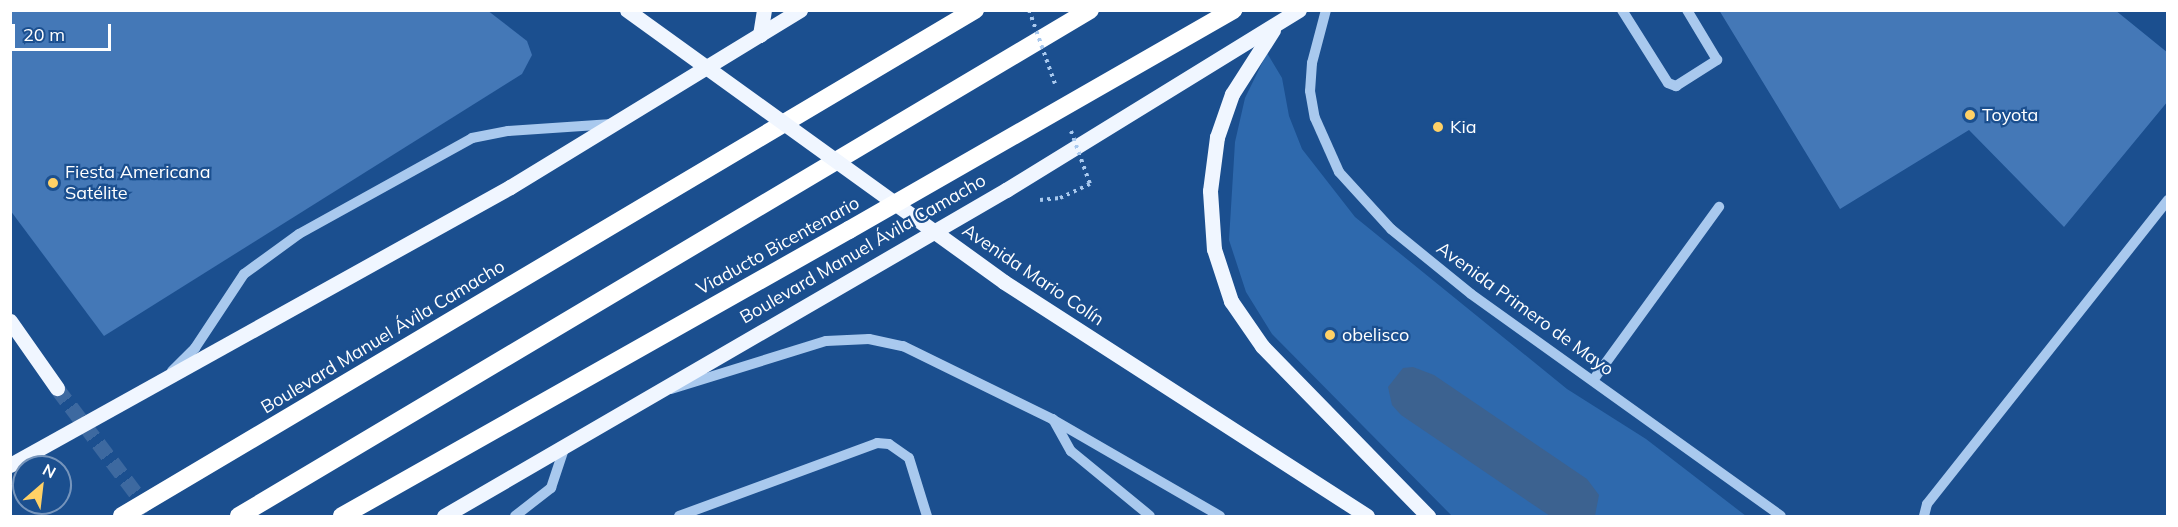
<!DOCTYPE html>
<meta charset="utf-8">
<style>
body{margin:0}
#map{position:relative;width:2178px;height:527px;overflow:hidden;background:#1b4f8f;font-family:Mulish,sans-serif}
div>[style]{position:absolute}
.green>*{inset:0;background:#2e69ad}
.water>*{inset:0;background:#3c6290}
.building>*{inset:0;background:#4478b7}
.major-tunnel>*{height:15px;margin-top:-7.5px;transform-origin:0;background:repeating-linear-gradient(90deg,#3d69a0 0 15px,transparent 0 23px)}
.path>*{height:4px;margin-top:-2px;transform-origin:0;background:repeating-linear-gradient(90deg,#a9c9ee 0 3px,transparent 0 7.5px)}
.minor>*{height:10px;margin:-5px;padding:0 5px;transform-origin:5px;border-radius:5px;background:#a9c9ee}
.major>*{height:15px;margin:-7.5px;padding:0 7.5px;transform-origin:7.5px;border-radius:7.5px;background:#f0f6ff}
.highway>*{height:18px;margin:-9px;padding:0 9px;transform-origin:9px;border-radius:9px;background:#fff}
.path-bridge>*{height:4px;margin-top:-2px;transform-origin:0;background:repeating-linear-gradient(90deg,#a9c9ee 0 3px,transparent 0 7.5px)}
.major-bridge>*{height:15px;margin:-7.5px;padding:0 7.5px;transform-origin:7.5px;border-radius:7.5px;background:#f0f6ff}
.highway-bridge>*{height:18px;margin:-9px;padding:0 9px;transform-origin:9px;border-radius:9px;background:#fff}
.dots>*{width:16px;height:16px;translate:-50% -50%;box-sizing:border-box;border:3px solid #1b4f8f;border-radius:50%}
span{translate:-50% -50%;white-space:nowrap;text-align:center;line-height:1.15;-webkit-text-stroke:4.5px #1b4f8f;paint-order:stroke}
.poi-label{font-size:18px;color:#fff}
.left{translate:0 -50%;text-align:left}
.street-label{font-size:18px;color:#fff}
.frame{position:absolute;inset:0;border:12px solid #fff;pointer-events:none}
.north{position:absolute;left:12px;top:455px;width:60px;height:60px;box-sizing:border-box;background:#1b4f8f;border:2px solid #7695bc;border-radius:50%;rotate:28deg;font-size:16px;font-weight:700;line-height:24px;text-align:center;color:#fff}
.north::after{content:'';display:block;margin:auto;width:21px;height:27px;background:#ffd166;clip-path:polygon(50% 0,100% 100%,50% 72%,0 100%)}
.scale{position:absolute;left:12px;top:24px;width:99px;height:27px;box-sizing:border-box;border:3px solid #fff;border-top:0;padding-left:8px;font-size:18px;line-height:21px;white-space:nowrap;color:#fff;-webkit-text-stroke:4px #1b4f8f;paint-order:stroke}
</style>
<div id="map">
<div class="green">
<div style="clip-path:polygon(1267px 53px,1282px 78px,1289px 116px,1302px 149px,1355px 217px,1567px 389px,1646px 439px,1746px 516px,1452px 516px,1272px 334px,1246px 292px,1229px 240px,1235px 142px,1245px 98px)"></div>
</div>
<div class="water">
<div style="clip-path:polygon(1413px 367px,1434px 375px,1587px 479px,1599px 495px,1595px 516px,1550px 516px,1401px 415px,1392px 405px,1388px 387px,1403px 368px)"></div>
</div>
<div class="building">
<div style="clip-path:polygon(10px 10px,487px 10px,527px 41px,532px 55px,522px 74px,104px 336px,10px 210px)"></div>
<div style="clip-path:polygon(1719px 10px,2115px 10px,2168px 53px,2168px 101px,2064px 227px,1969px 130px,1840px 209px)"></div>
</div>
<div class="major-tunnel">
<div style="left:57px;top:388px;width:160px;rotate:53.1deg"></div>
</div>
<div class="path">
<div style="left:1040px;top:200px;width:20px;rotate:-6deg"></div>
<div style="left:1060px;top:198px;width:33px;rotate:-25deg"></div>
</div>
<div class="minor">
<div style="left:1326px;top:10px;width:55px;rotate:104.8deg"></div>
<div style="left:1312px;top:63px;width:28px;rotate:94deg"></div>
<div style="left:1310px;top:91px;width:27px;rotate:80deg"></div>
<div style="left:1315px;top:118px;width:59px;rotate:66deg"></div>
<div style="left:1339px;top:172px;width:77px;rotate:47.6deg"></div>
<div style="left:1391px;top:229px;width:103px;rotate:39.1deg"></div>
<div style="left:1471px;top:294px;width:381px;rotate:35.6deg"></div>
<div style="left:1622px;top:10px;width:86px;rotate:57.8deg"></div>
<div style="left:1668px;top:83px;width:9px;rotate:21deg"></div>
<div style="left:1676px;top:86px;width:49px;rotate:-32.4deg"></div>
<div style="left:1717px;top:60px;width:58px;rotate:-121deg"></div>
<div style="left:172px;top:371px;width:33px;rotate:-45deg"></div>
<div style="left:195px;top:348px;width:89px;rotate:-56.5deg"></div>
<div style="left:244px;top:274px;width:68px;rotate:-36deg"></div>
<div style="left:299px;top:234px;width:198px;rotate:-29deg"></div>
<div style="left:472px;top:138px;width:37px;rotate:-11deg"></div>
<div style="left:508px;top:131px;width:104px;rotate:-3.9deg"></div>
<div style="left:1594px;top:379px;width:213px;rotate:-54deg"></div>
<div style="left:671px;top:389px;width:162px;rotate:-17.2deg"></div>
<div style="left:826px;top:341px;width:43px;rotate:-2.7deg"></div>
<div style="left:869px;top:339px;width:35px;rotate:12deg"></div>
<div style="left:903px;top:346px;width:166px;rotate:26.1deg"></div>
<div style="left:1052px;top:419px;width:194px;rotate:30deg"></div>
<div style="left:1053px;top:419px;width:37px;rotate:61deg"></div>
<div style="left:1071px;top:451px;width:102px;rotate:39.4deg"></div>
<div style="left:515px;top:516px;width:46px;rotate:-37.9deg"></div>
<div style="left:551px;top:488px;width:44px;rotate:-71.6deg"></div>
<div style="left:679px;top:516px;width:211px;rotate:-20.2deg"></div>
<div style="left:877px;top:443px;width:12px;rotate:5deg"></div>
<div style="left:889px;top:444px;width:24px;rotate:35deg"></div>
<div style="left:909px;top:458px;width:61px;rotate:72.8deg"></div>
<div style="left:1924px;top:516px;width:12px;rotate:-76deg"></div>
<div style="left:1927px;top:504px;width:388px;rotate:-51.6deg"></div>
</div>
<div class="major">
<div style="left:1273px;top:30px;width:76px;rotate:122.6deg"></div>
<div style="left:1232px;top:94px;width:46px;rotate:109.2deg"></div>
<div style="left:1217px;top:137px;width:54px;rotate:97.4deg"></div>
<div style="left:1210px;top:191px;width:58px;rotate:86.1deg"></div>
<div style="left:1214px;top:249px;width:55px;rotate:71.9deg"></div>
<div style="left:1231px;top:301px;width:55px;rotate:55.4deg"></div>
<div style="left:1262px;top:346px;width:238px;rotate:45.7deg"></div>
<div style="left:760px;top:35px;width:25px;rotate:-81deg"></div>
<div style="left:1004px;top:282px;width:432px;rotate:32.8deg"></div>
<div style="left:10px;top:321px;width:82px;rotate:55deg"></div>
<div style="left:10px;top:465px;width:572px;rotate:-29.07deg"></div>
<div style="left:510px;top:187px;width:340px;rotate:-31.4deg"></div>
<div style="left:444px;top:516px;width:650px;rotate:-30.12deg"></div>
<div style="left:1006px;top:190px;width:344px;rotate:-31.6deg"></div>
</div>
<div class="highway">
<div style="left:122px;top:516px;width:992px;rotate:-30.68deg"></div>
<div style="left:239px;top:516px;width:990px;rotate:-30.74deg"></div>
<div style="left:342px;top:516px;width:582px;rotate:-29.43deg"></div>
</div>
<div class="path-bridge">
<div style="left:1029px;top:10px;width:78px;rotate:70.6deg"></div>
<div style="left:1071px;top:131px;width:56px;rotate:70.3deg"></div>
</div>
<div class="major-bridge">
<div style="left:627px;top:10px;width:465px;rotate:35.8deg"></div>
</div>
<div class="highway-bridge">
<div style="left:849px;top:230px;width:443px;rotate:-29.8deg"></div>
</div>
<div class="dots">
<div style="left:1970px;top:115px;background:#ffd166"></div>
<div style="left:1438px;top:127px;background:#ffd166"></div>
<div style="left:53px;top:183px;background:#ffd166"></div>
<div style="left:1330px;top:335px;background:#ffd166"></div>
</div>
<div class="poi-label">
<span class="left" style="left:1982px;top:115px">Toyota</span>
<span class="left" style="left:1450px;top:127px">Kia</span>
<span class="left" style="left:65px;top:183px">Fiesta Americana<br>Satélite</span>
<span class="left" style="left:1342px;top:335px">obelisco</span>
</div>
<div class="street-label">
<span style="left:778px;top:246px;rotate:-29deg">Viaducto Bicentenario</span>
<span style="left:863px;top:249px;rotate:-30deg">Boulevard Manuel Ávila Camacho</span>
<span style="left:1033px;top:275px;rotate:34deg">Avenida Mario Colín</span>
<span style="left:1525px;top:309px;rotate:36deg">Avenida Primero de Mayo</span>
<span style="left:383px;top:337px;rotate:-31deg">Boulevard Manuel Ávila Camacho</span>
</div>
<div class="frame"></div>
<div class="north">N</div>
<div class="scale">20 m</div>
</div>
